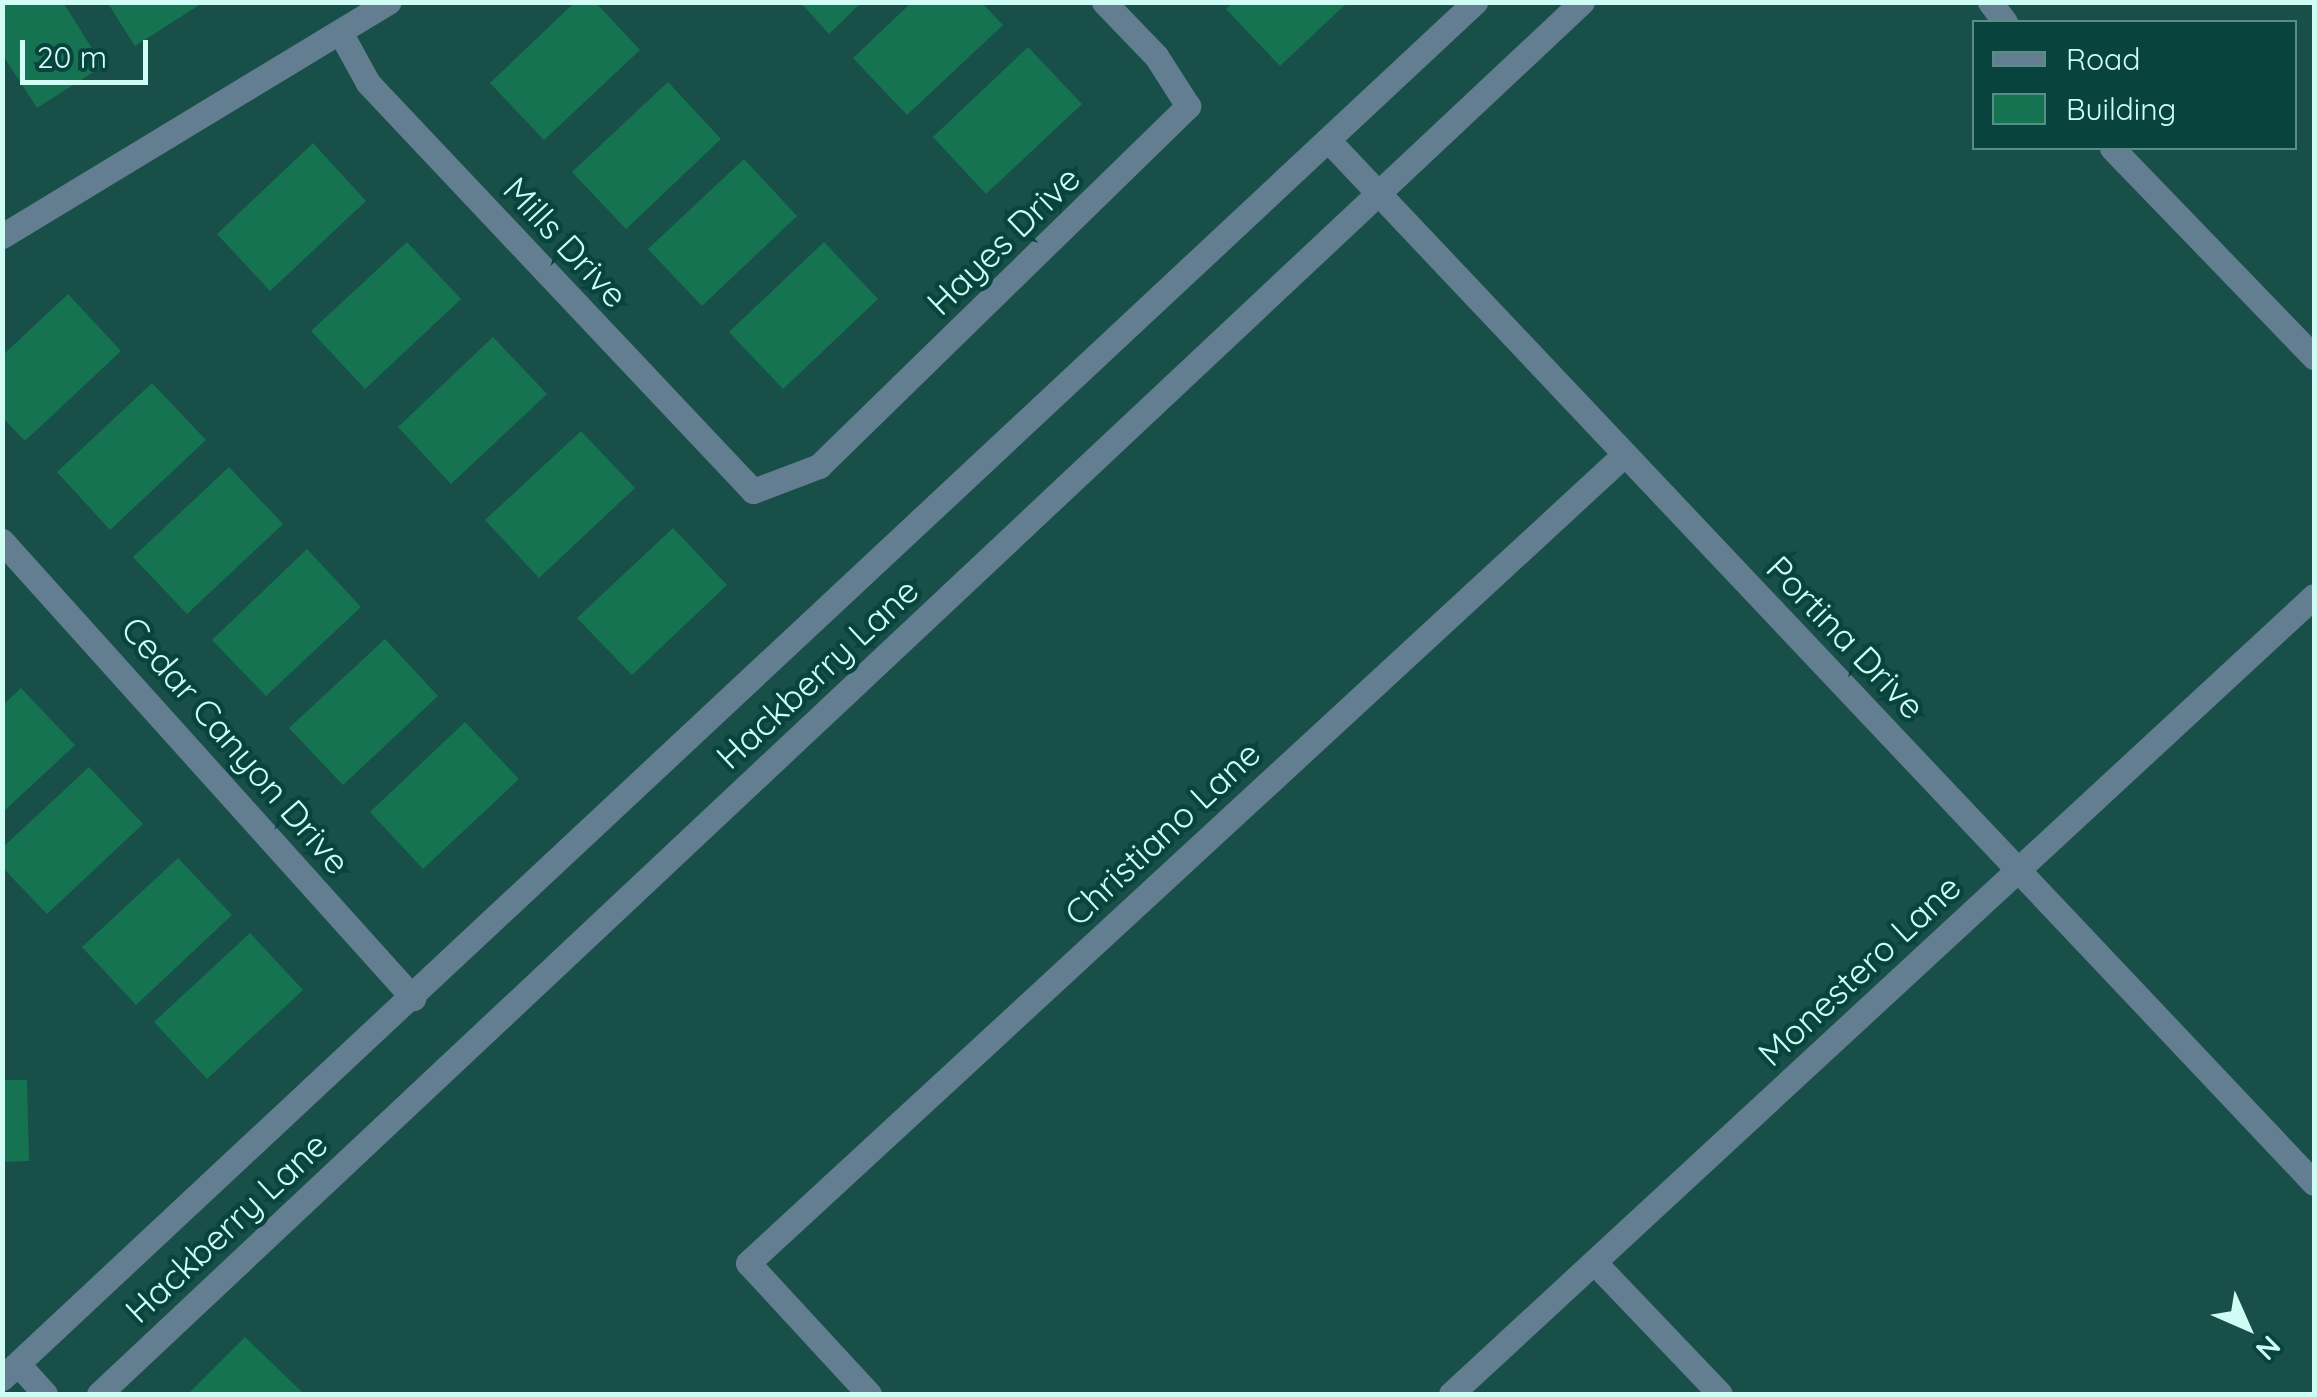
<!DOCTYPE html>
<style>
body{margin:0}
#map{position:relative;width:2317px;height:1397px;overflow:hidden;background:#184f48;font-family:Quicksand,sans-serif}
div>[style]{position:absolute}
.building>*{inset:0;background:#167351}
.minor>*{height:25px;margin:-12.5px;padding:0 12.5px;transform-origin:12.5px;border-radius:12.5px;background:#637d91}
span{translate:-50% -50%;white-space:nowrap;text-align:center;line-height:1.15;-webkit-text-stroke:9px #08443d;paint-order:stroke}
.street-label{font-size:35px;color:#cffdf5}
.frame{position:absolute;inset:0;border:5px solid #cffdf5;pointer-events:none}
.legend{position:absolute;left:1972px;top:20px;width:325px;height:130px;box-sizing:border-box;background:#08443d;border:2px solid #588e87;margin:0;padding:12px 18px;list-style:none;font-size:30px;color:#cffdf5}
.legend li{display:flex;align-items:center;gap:20px;height:50px}
.legend b{width:50px;border:2px solid #588e87}
.north{position:absolute;left:2197px;top:1277px;width:100px;height:100px;-webkit-text-stroke:8px #08443d;paint-order:stroke;rotate:135deg;font-size:28px;font-weight:700;line-height:40px;text-align:center;color:#cffdf5}
.north::after{content:'';display:block;margin:auto;width:35px;height:45px;background:#cffdf5;clip-path:polygon(50% 0,100% 100%,50% 72%,0 100%)}
.scale{position:absolute;left:20px;top:40px;width:128px;height:45px;box-sizing:border-box;border:5px solid #cffdf5;border-top:0;padding-left:12px;font-size:30px;line-height:35px;white-space:nowrap;color:#cffdf5;-webkit-text-stroke:8px #08443d;paint-order:stroke}
</style>
<div id="map">
<div class="building">
<div style="clip-path:polygon(2px 2px,63px 2px,103px 66px,37px 108px,2px 54px)"></div>
<div style="clip-path:polygon(107px 2px,204px 2px,135px 46px)"></div>
<div style="clip-path:polygon(575px 2px,595px 2px,640px 50px,544px 140px,490px 83px)"></div>
<div style="clip-path:polygon(800px 2px,862px 2px,829px 34px)"></div>
<div style="clip-path:polygon(912px 2px,981px 2px,1003px 25px,907px 115px,853px 58px)"></div>
<div style="clip-path:polygon(1233px 2px,1348px 2px,1280px 66px,1226px 9px)"></div>
<div style="clip-path:polygon(1028px 47px,1082px 104px,986px 194px,933px 137px)"></div>
<div style="clip-path:polygon(668px 82px,721px 139px,626px 229px,572px 172px)"></div>
<div style="clip-path:polygon(313px 143px,366px 201px,270px 291px,217px 234px)"></div>
<div style="clip-path:polygon(744px 159px,797px 216px,702px 306px,648px 249px)"></div>
<div style="clip-path:polygon(407px 242px,461px 299px,365px 389px,311px 331px)"></div>
<div style="clip-path:polygon(824px 242px,878px 299px,783px 389px,729px 332px)"></div>
<div style="clip-path:polygon(68px 294px,121px 351px,25px 441px,2px 417px,2px 356px)"></div>
<div style="clip-path:polygon(493px 337px,547px 394px,451px 484px,398px 427px)"></div>
<div style="clip-path:polygon(152px 383px,206px 440px,110px 530px,57px 472px)"></div>
<div style="clip-path:polygon(581px 431px,635px 488px,539px 578px,485px 520px)"></div>
<div style="clip-path:polygon(229px 467px,283px 524px,187px 614px,133px 557px)"></div>
<div style="clip-path:polygon(673px 528px,727px 585px,632px 675px,577px 618px)"></div>
<div style="clip-path:polygon(307px 549px,361px 607px,266px 696px,212px 640px)"></div>
<div style="clip-path:polygon(385px 639px,438px 696px,343px 785px,289px 728px)"></div>
<div style="clip-path:polygon(21px 688px,75px 745px,2px 813px,2px 706px)"></div>
<div style="clip-path:polygon(465px 722px,519px 779px,423px 869px,370px 812px)"></div>
<div style="clip-path:polygon(89px 767px,143px 824px,47px 914px,2px 867px,2px 848px)"></div>
<div style="clip-path:polygon(178px 858px,232px 915px,136px 1005px,82px 947px)"></div>
<div style="clip-path:polygon(250px 933px,303px 990px,207px 1079px,154px 1022px)"></div>
<div style="clip-path:polygon(2px 1080px,27px 1080px,29px 1161px,2px 1162px)"></div>
<div style="clip-path:polygon(245px 1337px,304px 1394px,188px 1394px)"></div>
</div>
<div class="minor">
<div style="left:1990px;top:2px;width:25px;rotate:53deg"></div>
<div style="left:340px;top:32px;width:58px;rotate:61.2deg"></div>
<div style="left:368px;top:83px;width:561px;rotate:46.66deg"></div>
<div style="left:753px;top:491px;width:71px;rotate:-20.7deg"></div>
<div style="left:819px;top:466px;width:516px;rotate:-44.29deg"></div>
<div style="left:1188px;top:106px;width:59px;rotate:-122.6deg"></div>
<div style="left:1156px;top:56px;width:75px;rotate:-133.9deg"></div>
<div style="left:1328px;top:140px;width:1435px;rotate:46.61deg"></div>
<div style="left:2112px;top:148px;width:291px;rotate:46deg"></div>
<div style="left:2px;top:236px;width:452px;rotate:-31.2deg"></div>
<div style="left:2px;top:541px;width:615px;rotate:48.03deg"></div>
<div style="left:1594px;top:1262px;width:182px;rotate:46.3deg"></div>
<div style="left:18px;top:1364px;width:40px;rotate:48deg"></div>
<div style="left:2px;top:1378px;width:2016px;rotate:-43.05deg"></div>
<div style="left:99px;top:1394px;width:2034px;rotate:-43.19deg"></div>
<div style="left:869px;top:1394px;width:178px;rotate:-132.7deg"></div>
<div style="left:748px;top:1263px;width:1192px;rotate:-42.69deg"></div>
<div style="left:1451px;top:1394px;width:1175px;rotate:-42.76deg"></div>
</div>
<div class="street-label">
<span style="left:1003px;top:240px;rotate:-44deg">Hayes Drive</span>
<span style="left:566px;top:242px;rotate:47deg">Mills Drive</span>
<span style="left:1846px;top:637px;rotate:46deg">Portina Drive</span>
<span style="left:817px;top:673px;rotate:-43deg">Hackberry Lane</span>
<span style="left:236px;top:745px;rotate:49deg">Cedar Canyon Drive</span>
<span style="left:1162px;top:833px;rotate:-43deg">Christiano Lane</span>
<span style="left:1859px;top:970px;rotate:-43deg">Monestero Lane</span>
<span style="left:226px;top:1227px;rotate:-43deg">Hackberry Lane</span>
</div>
<div class="frame"></div>
<ul class="legend">
<li><b style="height:12px;background:#637d91"></b>Road</li>
<li><b style="height:28px;background:#167351"></b>Building</li>
</ul>
<div class="north">N</div>
<div class="scale">20 m</div>
</div>
